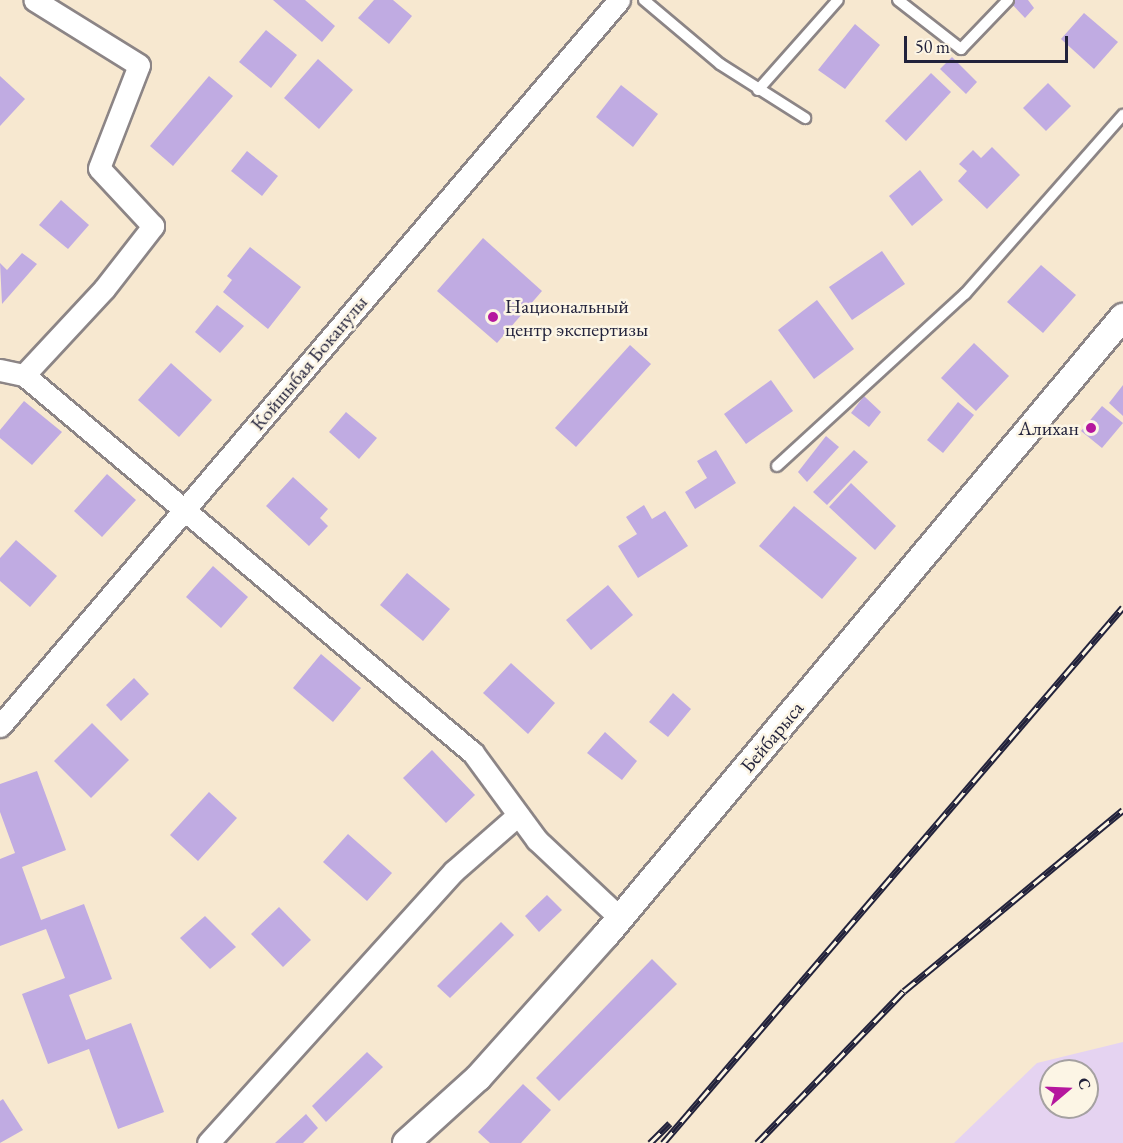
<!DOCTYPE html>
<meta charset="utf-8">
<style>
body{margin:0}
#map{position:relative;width:1123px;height:1143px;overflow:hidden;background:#f7e8d0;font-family:"EB Garamond",serif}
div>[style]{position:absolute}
.built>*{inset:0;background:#e5d3f1}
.building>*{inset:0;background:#c0abe2}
.roads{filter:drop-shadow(2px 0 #8c8586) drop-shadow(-2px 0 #8c8586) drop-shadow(0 2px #8c8586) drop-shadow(0 -2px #8c8586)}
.service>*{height:10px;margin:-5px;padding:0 5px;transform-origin:5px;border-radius:5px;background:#fff}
.minor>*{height:21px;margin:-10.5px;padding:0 10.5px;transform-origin:10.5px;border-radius:10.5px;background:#fff}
.tertiary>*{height:26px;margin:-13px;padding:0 13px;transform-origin:13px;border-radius:13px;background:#fff}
.rail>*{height:7px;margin-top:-3.5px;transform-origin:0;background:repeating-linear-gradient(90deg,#fcf5e5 0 14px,#22223b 0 28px);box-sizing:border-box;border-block:2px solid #22223b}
.dots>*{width:16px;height:16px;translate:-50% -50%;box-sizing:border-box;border:3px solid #fcf5e5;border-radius:50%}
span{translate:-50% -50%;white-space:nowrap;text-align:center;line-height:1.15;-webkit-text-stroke:5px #fcf5e5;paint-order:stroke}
.poi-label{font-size:20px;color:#22223b}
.left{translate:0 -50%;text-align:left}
.right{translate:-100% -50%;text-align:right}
.street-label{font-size:20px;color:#22223b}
.north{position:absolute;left:1039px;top:1059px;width:60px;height:60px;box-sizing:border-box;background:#fcf5e5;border:2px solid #a5a1a1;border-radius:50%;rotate:71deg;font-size:16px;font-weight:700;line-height:24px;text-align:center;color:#22223b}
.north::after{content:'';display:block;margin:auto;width:21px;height:27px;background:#b5179e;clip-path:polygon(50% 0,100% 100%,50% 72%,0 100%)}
.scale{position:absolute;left:904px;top:36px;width:164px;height:27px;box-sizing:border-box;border:3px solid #22223b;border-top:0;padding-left:8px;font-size:18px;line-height:21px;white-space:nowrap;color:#22223b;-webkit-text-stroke:4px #fcf5e5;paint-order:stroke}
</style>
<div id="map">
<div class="built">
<div style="clip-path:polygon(evenodd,1123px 1042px,1123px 1143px,954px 1143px,1037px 1063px,1123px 1042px,1051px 1071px,1087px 1071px,1087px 1107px,1051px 1107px,1051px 1071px)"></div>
</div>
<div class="building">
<div style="clip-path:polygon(273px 0,305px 0,335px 26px,322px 42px)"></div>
<div style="clip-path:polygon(374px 0,393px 0,412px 16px,389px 44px,358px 18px)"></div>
<div style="clip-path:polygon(1008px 0,1028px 0,1034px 8px,1025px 18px)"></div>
<div style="clip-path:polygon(1084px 13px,1118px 42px,1094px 69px,1061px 39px)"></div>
<div style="clip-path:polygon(855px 24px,880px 45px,845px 89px,818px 70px)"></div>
<div style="clip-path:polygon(266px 30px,297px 55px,271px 88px,239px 62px)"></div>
<div style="clip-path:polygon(952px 57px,977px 82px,966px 94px,940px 69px)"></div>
<div style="clip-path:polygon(318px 59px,353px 90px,319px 129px,284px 98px)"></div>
<div style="clip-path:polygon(931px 73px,951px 92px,906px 141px,885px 121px)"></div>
<div style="clip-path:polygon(0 76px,25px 99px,0 126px)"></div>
<div style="clip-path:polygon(209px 76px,233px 96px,173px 166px,150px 146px)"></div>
<div style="clip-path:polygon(1048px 83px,1071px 106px,1046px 131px,1023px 108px)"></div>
<div style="clip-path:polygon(621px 85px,658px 114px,633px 147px,596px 117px)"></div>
<div style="clip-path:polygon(992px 147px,1020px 175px,987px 209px,958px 181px,967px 171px,959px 164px,973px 150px,981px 158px)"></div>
<div style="clip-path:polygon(247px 151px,278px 176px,262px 196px,231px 171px)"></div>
<div style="clip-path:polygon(920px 170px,943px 200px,912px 226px,889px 196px)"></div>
<div style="clip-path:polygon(61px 200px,89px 225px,68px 249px,39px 225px)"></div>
<div style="clip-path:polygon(483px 238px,542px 291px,497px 343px,437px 291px)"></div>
<div style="clip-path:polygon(250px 247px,301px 287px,268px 329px,223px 292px,232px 280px,227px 276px)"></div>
<div style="clip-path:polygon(882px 251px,905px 284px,852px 320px,829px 287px)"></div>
<div style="clip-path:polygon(22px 253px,37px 264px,2px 304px,0 263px,7px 270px)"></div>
<div style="clip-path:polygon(1041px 265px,1076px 295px,1043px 333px,1007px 302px)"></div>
<div style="clip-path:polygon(817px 300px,854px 349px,814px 379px,778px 330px)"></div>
<div style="clip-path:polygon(217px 305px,244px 326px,220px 353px,195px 332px)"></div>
<div style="clip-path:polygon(974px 343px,1009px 376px,976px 411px,941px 378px)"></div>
<div style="clip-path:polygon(630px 345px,651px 364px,576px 447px,555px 428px)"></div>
<div style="clip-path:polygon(171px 363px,212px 400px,179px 437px,138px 400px)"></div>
<div style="clip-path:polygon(771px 380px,793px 411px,746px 444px,724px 414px)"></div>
<div style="clip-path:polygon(1123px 385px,1123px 416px,1109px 403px)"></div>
<div style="clip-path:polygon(864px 396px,881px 412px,869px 427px,851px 413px)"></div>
<div style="clip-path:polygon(24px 401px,62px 432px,32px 465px,0 438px,0 430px)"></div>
<div style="clip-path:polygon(958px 402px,974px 415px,943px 453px,927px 440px)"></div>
<div style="clip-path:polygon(1102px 406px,1123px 423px,1102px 448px,1081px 431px)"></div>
<div style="clip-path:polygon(346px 412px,377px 438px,359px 459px,329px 432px)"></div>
<div style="clip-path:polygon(826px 436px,839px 447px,807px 482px,798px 472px)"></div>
<div style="clip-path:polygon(716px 450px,736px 483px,695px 509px,685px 492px,707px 478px,697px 461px)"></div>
<div style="clip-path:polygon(854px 450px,868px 462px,827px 505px,813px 492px)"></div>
<div style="clip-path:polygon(107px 474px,136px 500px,102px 537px,74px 511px)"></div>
<div style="clip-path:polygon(293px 477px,328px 509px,320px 518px,328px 526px,309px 546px,266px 506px)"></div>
<div style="clip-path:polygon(851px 483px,896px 526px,875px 550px,829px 507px)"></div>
<div style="clip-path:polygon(644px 505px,652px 519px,665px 511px,688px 546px,638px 578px,618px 546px,637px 534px,626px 517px)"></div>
<div style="clip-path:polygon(794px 506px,857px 558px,822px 599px,759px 546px)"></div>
<div style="clip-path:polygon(16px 540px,57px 576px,30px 607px,0 581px,0 558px)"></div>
<div style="clip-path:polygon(213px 566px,248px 597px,221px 628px,186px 597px)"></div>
<div style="clip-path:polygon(407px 573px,450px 609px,423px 641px,380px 605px)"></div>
<div style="clip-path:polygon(608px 585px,633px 615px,591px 650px,566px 620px)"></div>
<div style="clip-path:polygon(321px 654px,361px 688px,333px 722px,293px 688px)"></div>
<div style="clip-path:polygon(511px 663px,555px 703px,528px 734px,483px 693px)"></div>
<div style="clip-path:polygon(134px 678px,149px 694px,121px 721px,106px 705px)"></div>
<div style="clip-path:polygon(673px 693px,691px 709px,668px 737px,649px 722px)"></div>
<div style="clip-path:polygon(92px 723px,129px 760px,91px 798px,54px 761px)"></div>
<div style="clip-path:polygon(605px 732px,637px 761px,622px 780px,587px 753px)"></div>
<div style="clip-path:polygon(432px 750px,475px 795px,446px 823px,403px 778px)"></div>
<div style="clip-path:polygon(37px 771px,66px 850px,22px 867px,41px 920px,84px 904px,112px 979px,69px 995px,86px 1040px,131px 1023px,164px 1112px,118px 1129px,89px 1049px,48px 1064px,22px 994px,65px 978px,46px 929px,0 946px,0 859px,15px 853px,0 812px,0 784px)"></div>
<div style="clip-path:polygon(209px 792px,237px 818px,198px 861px,170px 835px)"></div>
<div style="clip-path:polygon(348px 834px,392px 873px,367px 901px,323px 862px)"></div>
<div style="clip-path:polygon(547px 895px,562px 910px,539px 932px,525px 916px)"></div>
<div style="clip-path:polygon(279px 907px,311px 940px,283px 967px,251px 934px)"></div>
<div style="clip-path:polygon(205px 916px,236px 947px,210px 969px,180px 938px)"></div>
<div style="clip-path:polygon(501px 922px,514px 935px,450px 998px,437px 986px)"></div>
<div style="clip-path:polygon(652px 959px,677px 984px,559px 1101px,536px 1078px)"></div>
<div style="clip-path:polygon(367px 1052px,383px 1067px,326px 1122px,312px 1106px)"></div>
<div style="clip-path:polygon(523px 1084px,551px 1110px,521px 1143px,490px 1143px,478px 1132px)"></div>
<div style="clip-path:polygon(3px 1099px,23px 1130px,0 1143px,0 1101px)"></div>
<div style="clip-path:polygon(306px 1114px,318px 1128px,303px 1143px,275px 1143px)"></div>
</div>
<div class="roads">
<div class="service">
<div style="left:644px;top:0;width:99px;rotate:40.1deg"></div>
<div style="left:720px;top:64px;width:101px;rotate:32.4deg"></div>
<div style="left:898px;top:0;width:80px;rotate:37.9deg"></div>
<div style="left:961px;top:49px;width:68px;rotate:-46.2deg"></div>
<div style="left:758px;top:90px;width:120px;rotate:-48.4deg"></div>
<div style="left:777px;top:466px;width:255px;rotate:-42.5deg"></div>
<div style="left:965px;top:294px;width:239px;rotate:-48.6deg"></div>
</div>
<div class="minor">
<div style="left:0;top:370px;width:25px;rotate:12deg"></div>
<div style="left:24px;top:375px;width:117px;rotate:-47.1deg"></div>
<div style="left:104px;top:289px;width:80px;rotate:-52.1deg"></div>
<div style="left:153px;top:226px;width:79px;rotate:-133deg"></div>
<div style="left:99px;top:168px;width:110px;rotate:-68.8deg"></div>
<div style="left:139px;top:65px;width:123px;rotate:-148.2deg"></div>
<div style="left:24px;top:375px;width:587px;rotate:40.09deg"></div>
<div style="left:473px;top:753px;width:108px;rotate:53.7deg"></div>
<div style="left:537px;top:840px;width:114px;rotate:43.2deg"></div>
<div style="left:0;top:726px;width:954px;rotate:-49.55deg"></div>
<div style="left:208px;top:1143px;width:367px;rotate:-47.9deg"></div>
<div style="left:454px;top:871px;width:85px;rotate:-41.2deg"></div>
</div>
<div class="tertiary">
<div style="left:406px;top:1143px;width:97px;rotate:-42.1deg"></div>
<div style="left:478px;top:1078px;width:192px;rotate:-48.2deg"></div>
<div style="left:606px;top:935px;width:806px;rotate:-50.09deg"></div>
</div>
</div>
<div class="rail">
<div style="left:650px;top:1143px;width:28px;rotate:-45deg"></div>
<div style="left:663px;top:1143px;width:706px;rotate:-49.36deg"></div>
<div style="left:757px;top:1143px;width:211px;rotate:-46deg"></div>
<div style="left:904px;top:991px;width:284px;rotate:-39.6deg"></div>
</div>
<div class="dots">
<div style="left:493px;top:317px;background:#b5179e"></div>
<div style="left:1091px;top:428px;background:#b5179e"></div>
</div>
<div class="poi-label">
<span class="left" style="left:505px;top:318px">Национальный<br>центр экспертизы</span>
<span class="right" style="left:1079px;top:428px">Алихан</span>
</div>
<div class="street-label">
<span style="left:309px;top:363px;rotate:-50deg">Койшыбая Боканулы</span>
<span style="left:772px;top:737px;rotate:-50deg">Бейбарыса</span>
</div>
<div class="north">С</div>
<div class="scale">50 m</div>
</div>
